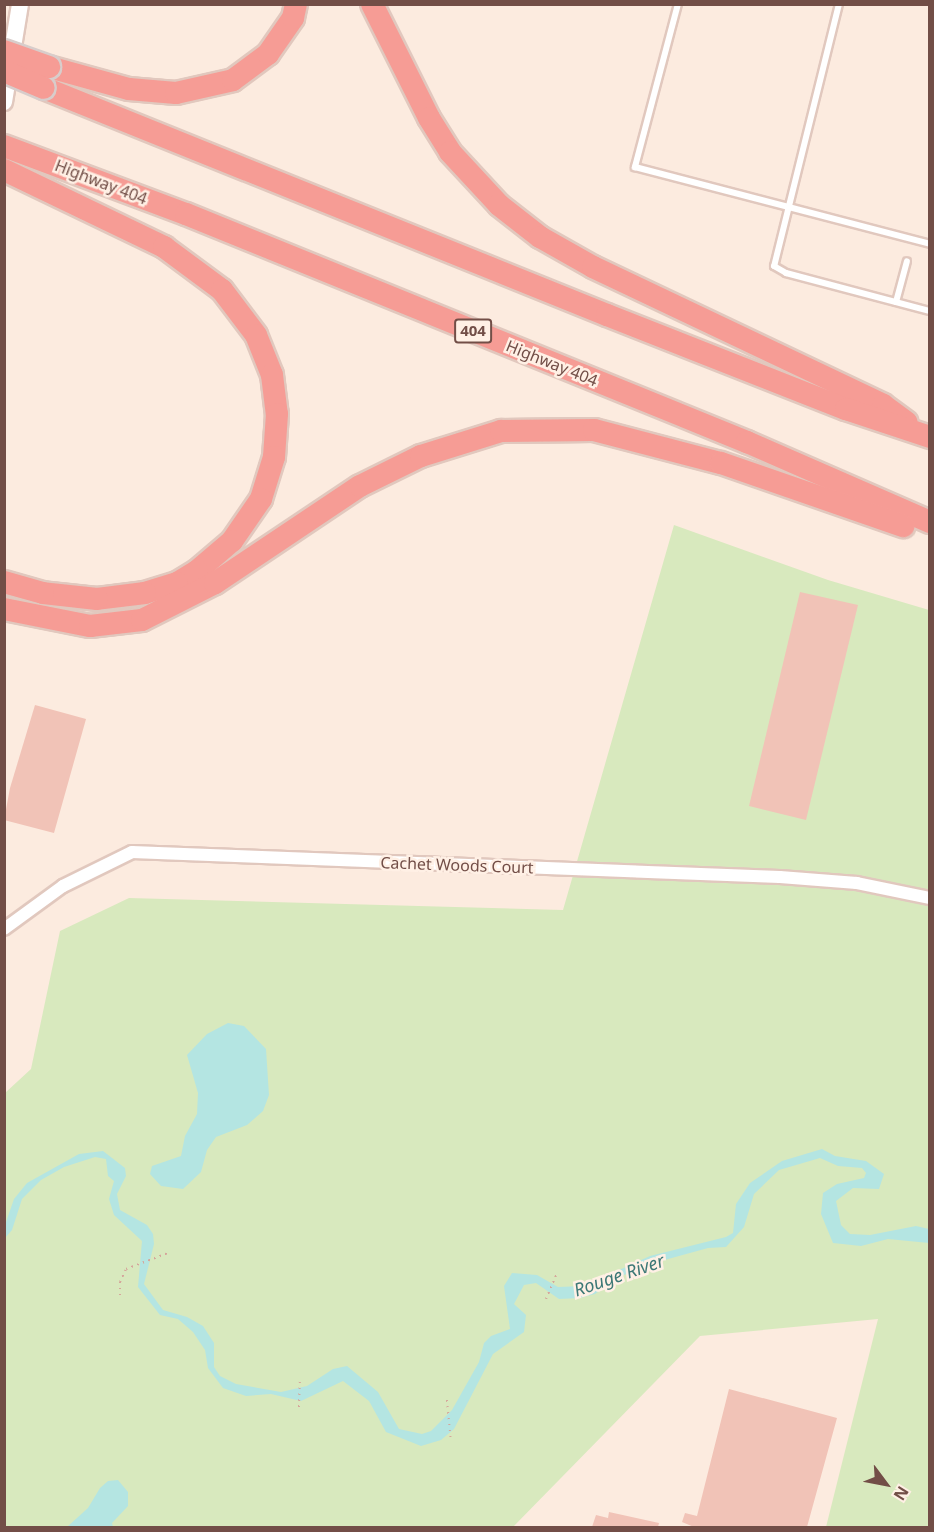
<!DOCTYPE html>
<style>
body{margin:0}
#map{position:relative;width:934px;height:1532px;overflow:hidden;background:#fcebdf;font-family:"Noto Sans",sans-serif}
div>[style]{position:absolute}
.green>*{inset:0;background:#d8e9be}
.water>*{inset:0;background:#b4e5e2}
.building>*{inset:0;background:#f1c3b7}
.path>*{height:2px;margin-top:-1px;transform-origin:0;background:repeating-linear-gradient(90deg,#d5a69b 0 1.5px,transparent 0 6px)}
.roads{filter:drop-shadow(2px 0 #e1c8be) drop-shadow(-2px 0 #e1c8be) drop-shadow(0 2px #e1c8be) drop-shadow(0 -2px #e1c8be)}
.lane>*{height:6px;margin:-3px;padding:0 3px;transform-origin:3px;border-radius:3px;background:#fff}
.street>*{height:12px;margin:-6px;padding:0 6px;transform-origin:6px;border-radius:6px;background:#fff}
.secondary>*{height:16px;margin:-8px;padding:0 8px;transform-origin:8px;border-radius:8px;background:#fff}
.highway>*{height:22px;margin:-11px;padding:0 11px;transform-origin:11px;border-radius:11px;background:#f69c95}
.bridges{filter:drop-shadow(2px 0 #d8cdcb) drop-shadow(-2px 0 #d8cdcb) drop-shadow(0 2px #d8cdcb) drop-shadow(0 -2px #d8cdcb)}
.highway-bridge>*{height:22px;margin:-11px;padding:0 11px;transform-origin:11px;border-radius:11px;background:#f69c95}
span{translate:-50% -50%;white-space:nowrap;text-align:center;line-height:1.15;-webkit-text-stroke:5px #fff0e5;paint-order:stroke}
.shield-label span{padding:2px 4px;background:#fff0e5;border:2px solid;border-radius:4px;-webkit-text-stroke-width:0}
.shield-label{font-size:15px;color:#724e47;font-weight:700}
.street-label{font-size:16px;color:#724e47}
.water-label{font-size:18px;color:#3c7876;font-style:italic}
.frame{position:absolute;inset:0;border:6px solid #724e47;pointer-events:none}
.north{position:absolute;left:856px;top:1454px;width:60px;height:60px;-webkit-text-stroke:4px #fff0e5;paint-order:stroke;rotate:122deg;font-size:16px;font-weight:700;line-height:24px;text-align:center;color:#724e47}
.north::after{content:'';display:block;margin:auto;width:21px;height:27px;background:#724e47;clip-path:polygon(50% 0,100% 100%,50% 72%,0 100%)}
</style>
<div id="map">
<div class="green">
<div style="clip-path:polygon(674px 525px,828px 580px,929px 610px,929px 1527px,826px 1527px,878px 1319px,700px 1336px,513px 1527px,5px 1528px,5px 1093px,31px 1069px,60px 931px,129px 898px,563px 910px)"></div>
</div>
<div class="water">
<div style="clip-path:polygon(228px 1023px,244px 1026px,266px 1049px,269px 1095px,263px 1111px,247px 1125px,216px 1137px,207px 1150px,201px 1172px,183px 1189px,161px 1186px,150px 1174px,152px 1166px,181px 1156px,185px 1136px,197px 1114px,198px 1093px,187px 1055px,207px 1034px)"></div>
<div style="clip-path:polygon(822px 1149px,835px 1156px,866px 1161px,884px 1174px,879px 1189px,853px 1188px,836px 1201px,841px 1225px,850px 1234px,870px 1235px,916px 1226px,929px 1229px,929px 1243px,888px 1239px,861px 1246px,833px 1243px,821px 1214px,823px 1193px,837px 1184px,864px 1178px,866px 1173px,862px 1168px,838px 1166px,820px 1158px,779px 1170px,754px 1194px,744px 1227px,726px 1247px,708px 1248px,650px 1264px,617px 1278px,595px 1294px,580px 1298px,559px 1299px,536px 1283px,524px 1285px,514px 1304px,526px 1315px,524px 1332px,493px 1354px,454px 1429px,441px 1440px,421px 1446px,386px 1432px,369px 1401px,343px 1381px,301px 1401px,271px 1394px,246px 1396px,223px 1388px,208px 1368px,205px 1350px,193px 1332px,178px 1319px,160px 1315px,138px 1287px,142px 1241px,114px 1215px,109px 1199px,114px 1181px,108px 1176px,106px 1159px,95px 1157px,64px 1167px,41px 1180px,22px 1199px,12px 1230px,5px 1238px,5px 1225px,14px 1199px,27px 1183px,79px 1154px,103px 1151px,125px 1168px,126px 1176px,117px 1194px,120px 1210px,147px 1225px,153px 1234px,154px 1244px,144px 1284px,163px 1310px,187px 1317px,203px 1326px,214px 1343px,214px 1367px,220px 1376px,236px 1384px,281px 1392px,307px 1386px,333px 1369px,347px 1366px,378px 1392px,399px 1429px,422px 1434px,431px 1431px,452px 1410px,479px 1362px,484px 1343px,491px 1336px,510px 1329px,504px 1286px,512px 1273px,537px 1275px,558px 1287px,584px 1286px,650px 1256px,726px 1237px,733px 1233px,736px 1204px,750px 1183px,782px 1161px)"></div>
<div style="clip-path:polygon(118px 1480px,128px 1492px,128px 1506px,112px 1523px,113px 1527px,67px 1527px,88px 1508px,100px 1488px,108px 1481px)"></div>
</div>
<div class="building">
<div style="clip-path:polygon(800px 592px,858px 605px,806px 820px,749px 806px)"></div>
<div style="clip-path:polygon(35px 705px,86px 719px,54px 833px,4px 820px,10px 788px)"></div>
<div style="clip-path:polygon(729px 1389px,837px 1418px,807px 1527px,694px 1527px,682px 1522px,685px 1513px,697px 1516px)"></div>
<div style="clip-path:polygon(609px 1512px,659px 1523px,658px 1527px,592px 1527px,596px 1515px,608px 1518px)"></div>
</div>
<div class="path">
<div style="left:120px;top:1295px;width:13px;rotate:-90deg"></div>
<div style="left:120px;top:1282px;width:14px;rotate:-65deg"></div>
<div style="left:126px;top:1269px;width:45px;rotate:-20.9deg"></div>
<div style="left:546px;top:1299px;width:26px;rotate:-67deg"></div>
<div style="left:447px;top:1400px;width:42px;rotate:84.6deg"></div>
<div style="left:299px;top:1407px;width:26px;rotate:-88deg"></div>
</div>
<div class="roads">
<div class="lane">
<div style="left:678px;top:4px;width:169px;rotate:104.8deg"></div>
<div style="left:635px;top:167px;width:305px;rotate:14.6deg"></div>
<div style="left:839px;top:4px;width:270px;rotate:103.9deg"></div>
<div style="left:774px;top:266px;width:14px;rotate:30deg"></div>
<div style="left:786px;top:273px;width:149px;rotate:14.8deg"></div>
<div style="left:896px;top:302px;width:42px;rotate:-75deg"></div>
</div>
<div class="street">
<div style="left:4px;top:929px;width:73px;rotate:-36.1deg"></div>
<div style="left:63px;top:886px;width:77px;rotate:-26.2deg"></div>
<div style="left:132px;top:852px;width:648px;rotate:2.21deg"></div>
<div style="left:780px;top:877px;width:77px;rotate:4.5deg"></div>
<div style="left:857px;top:883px;width:75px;rotate:11.6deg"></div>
</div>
<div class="secondary">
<div style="left:4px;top:102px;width:99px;rotate:-80.7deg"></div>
</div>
<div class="highway">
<div style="left:372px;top:4px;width:127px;rotate:63.4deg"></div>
<div style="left:429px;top:118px;width:40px;rotate:58deg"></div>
<div style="left:450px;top:152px;width:72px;rotate:47.2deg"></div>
<div style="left:499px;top:205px;width:52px;rotate:38deg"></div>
<div style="left:540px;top:237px;width:61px;rotate:29.5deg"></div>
<div style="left:593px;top:267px;width:321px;rotate:25.4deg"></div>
<div style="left:883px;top:405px;width:29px;rotate:36deg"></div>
<div style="left:49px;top:67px;width:83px;rotate:15.4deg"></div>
<div style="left:129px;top:89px;width:47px;rotate:4.9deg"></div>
<div style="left:176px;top:93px;width:58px;rotate:-12.8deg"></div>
<div style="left:233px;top:80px;width:44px;rotate:-36.6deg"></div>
<div style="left:268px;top:54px;width:44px;rotate:-55.2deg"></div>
<div style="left:293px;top:18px;width:14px;rotate:-78deg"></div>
<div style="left:44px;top:88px;width:607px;rotate:21.96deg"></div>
<div style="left:607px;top:315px;width:257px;rotate:21.5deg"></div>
<div style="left:846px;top:409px;width:89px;rotate:18.4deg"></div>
<div style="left:4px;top:146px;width:194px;rotate:20.5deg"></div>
<div style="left:186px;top:214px;width:606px;rotate:22.12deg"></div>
<div style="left:747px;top:442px;width:200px;rotate:23.6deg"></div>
<div style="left:4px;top:170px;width:178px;rotate:25.7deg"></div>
<div style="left:164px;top:247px;width:72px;rotate:36.6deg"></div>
<div style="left:222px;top:290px;width:56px;rotate:52.9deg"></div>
<div style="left:256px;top:335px;width:43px;rotate:68.2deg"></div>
<div style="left:272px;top:375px;width:39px;rotate:83deg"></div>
<div style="left:277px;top:414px;width:43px;rotate:94deg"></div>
<div style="left:274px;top:457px;width:44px;rotate:107.2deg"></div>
<div style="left:261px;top:499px;width:51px;rotate:124.6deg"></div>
<div style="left:232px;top:541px;width:46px;rotate:139.4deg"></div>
<div style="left:197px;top:571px;width:23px;rotate:149deg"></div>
<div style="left:177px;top:583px;width:34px;rotate:163deg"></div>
<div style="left:145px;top:593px;width:48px;rotate:172.9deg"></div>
<div style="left:97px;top:599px;width:54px;rotate:-173.7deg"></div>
<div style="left:43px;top:593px;width:41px;rotate:-164.2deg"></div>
<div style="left:4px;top:609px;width:88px;rotate:11.2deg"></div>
<div style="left:90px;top:626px;width:52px;rotate:-6.6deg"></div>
<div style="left:142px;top:620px;width:82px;rotate:-26.9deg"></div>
<div style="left:215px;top:583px;width:174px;rotate:-33.8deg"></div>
<div style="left:360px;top:486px;width:68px;rotate:-26.2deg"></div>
<div style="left:421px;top:456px;width:84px;rotate:-17.4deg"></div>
<div style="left:501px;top:431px;width:93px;rotate:-0.6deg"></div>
<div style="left:594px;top:430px;width:131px;rotate:14.6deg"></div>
<div style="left:721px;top:463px;width:193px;rotate:19.1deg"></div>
</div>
</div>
<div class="bridges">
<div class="highway-bridge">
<div style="left:4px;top:51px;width:48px;rotate:19.6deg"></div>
<div style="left:4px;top:71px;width:43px;rotate:23deg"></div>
</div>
</div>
<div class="shield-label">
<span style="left:473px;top:331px">404</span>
</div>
<div class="street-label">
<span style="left:101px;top:182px;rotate:21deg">Highway 404</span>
<span style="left:552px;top:363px;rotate:22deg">Highway 404</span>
<span style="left:457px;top:865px;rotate:2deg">Cachet Woods Court</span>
</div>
<div class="water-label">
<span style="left:619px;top:1275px;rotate:-19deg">Rouge River</span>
</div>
<div class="frame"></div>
<div class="north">N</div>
</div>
